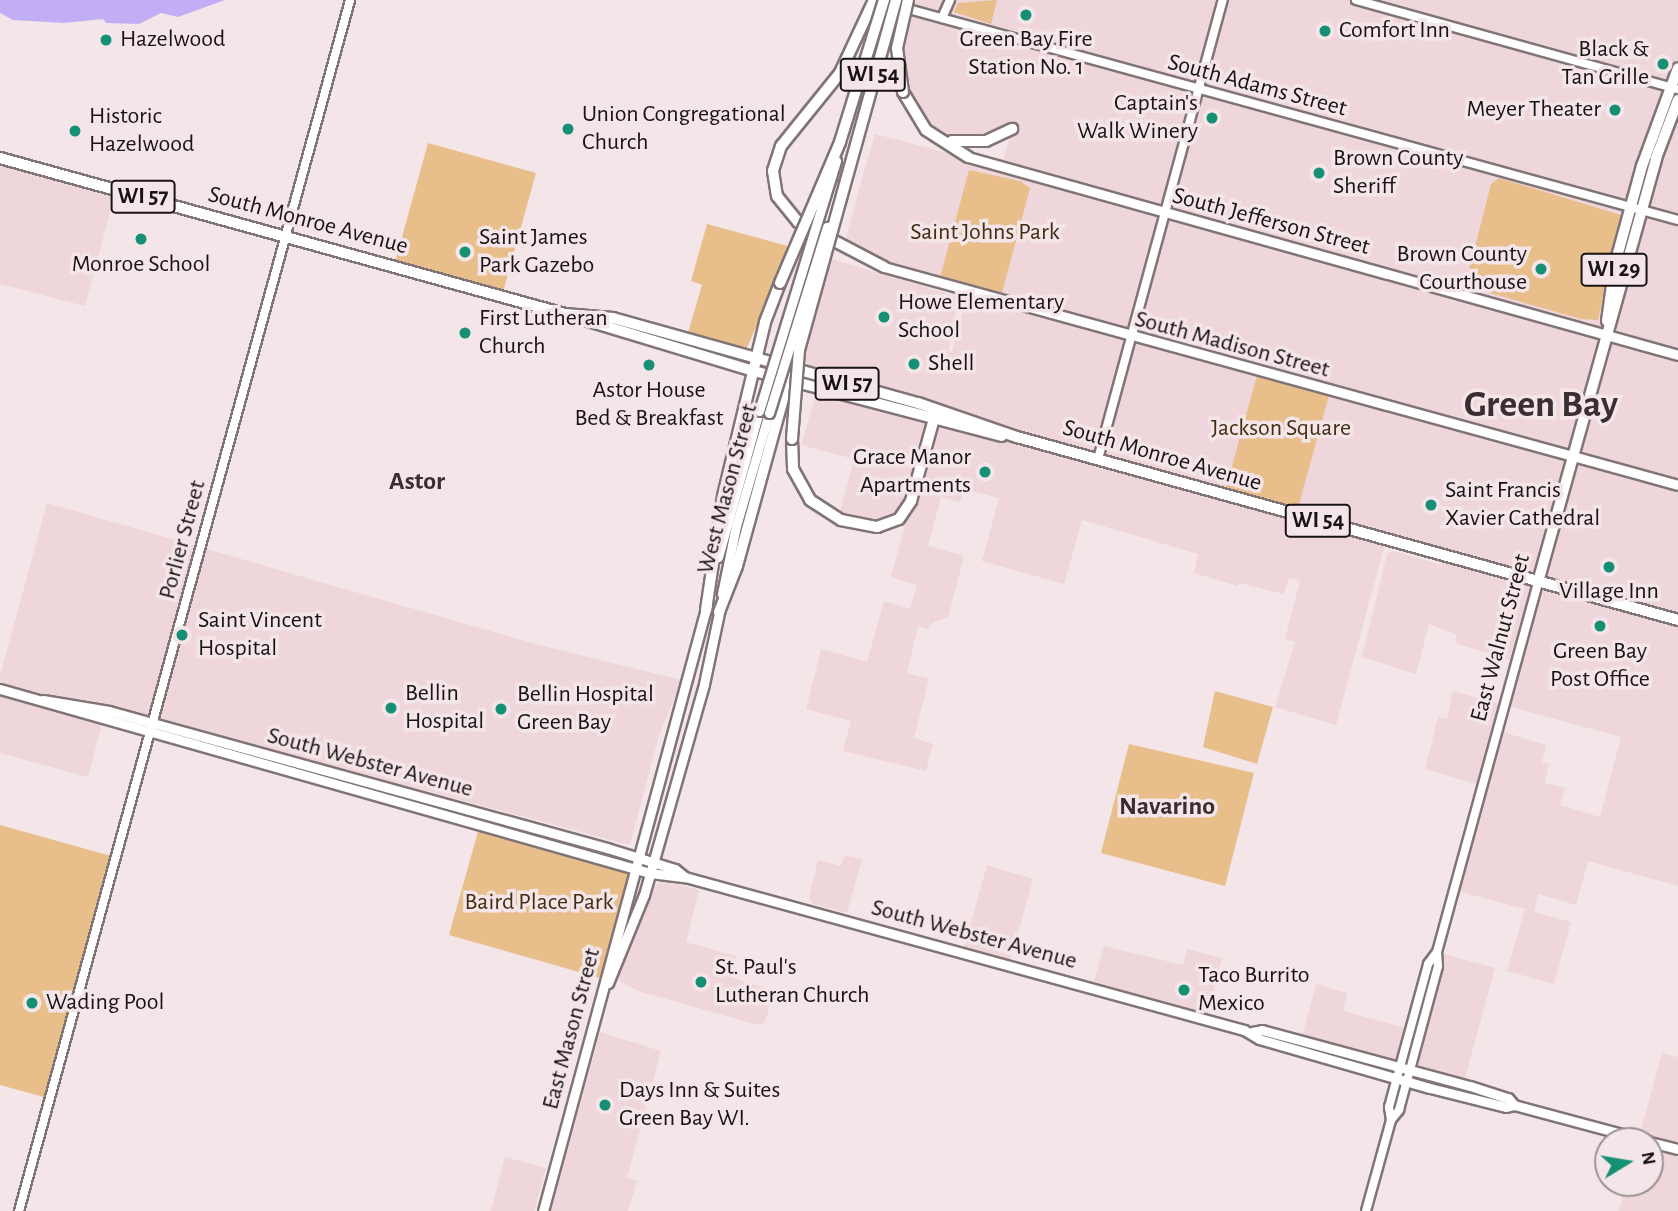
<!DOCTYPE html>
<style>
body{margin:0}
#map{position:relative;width:1678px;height:1211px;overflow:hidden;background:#f4e5e8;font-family:"Alegreya Sans",sans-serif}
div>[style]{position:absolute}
.built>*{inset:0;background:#eed6db}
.green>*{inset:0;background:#e8be8b}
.water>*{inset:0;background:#c1aef4}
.roads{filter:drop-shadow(2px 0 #817476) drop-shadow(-2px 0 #817476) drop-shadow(0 2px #817476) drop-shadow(0 -2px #817476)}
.tertiary>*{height:8px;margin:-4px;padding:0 4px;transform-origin:4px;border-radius:4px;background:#fff}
.secondary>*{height:9px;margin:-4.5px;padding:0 4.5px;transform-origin:4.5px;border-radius:4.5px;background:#fff}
.primary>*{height:10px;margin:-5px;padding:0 5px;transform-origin:5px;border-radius:5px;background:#fff}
.bridges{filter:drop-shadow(2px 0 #817476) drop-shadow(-2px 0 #817476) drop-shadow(0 2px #817476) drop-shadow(0 -2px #817476)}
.secondary-bridge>*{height:9px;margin:-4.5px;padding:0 4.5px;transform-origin:4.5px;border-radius:4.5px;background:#fff}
.primary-bridge>*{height:10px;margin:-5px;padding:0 5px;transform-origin:5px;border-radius:5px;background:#fff}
.dots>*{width:19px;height:19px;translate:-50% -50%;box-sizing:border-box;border:4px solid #f4e5e8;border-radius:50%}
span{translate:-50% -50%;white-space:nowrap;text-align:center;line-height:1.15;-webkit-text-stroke:7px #f4e5e8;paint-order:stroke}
.shield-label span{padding:2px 5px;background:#f4e5e8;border:2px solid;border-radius:5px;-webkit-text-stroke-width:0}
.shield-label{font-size:23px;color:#181314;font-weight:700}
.poi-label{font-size:24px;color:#181314}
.left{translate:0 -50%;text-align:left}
.right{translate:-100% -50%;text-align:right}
.street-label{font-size:24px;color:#181314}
.park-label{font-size:24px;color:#422d11}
.neighbourhood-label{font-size:26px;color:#392e31;font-weight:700}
.town-label{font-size:38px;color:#392e31;font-weight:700}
.north{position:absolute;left:1594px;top:1127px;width:70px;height:70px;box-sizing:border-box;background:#f4e5e8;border:2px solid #9c9193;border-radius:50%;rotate:79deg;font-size:19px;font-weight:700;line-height:28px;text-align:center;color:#181314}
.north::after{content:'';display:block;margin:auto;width:24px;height:32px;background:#159075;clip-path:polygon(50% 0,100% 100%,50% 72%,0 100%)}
</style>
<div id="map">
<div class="built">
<div style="clip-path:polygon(evenodd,916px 0,1678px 0,1678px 886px,1588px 861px,1576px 905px,1538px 894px,1534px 912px,1571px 922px,1554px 984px,1507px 971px,1525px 909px,1453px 890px,1482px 786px,1425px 769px,1438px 717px,1447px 719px,1453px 691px,1504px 705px,1516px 662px,1455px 643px,1457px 635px,1429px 624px,1416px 674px,1362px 657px,1387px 554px,1394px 551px,1441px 565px,1444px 556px,1386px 540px,1336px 725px,1275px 707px,1295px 642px,1285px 639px,1300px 581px,1289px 578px,1284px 594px,1239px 583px,1238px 586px,1194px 573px,1198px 554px,1082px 520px,1064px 584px,982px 561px,999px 498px,964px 489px,960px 502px,941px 497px,928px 546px,964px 556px,948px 618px,935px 621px,927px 629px,918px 626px,907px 673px,929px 679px,914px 738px,933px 744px,926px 771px,843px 751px,851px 721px,806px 709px,821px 649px,867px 662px,884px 601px,910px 609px,917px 585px,891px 577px,911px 504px,889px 524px,840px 512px,854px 459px,801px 445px,818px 388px,872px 403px,876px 388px,800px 366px,828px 258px,959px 297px,948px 351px,952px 352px,968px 292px,844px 246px,859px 189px,875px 134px,1001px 167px,1012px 130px,979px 143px,936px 137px,908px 105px,904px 46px,916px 0,1504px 705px,1621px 737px,1600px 817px,1560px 805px,1565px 788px,1545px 783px,1549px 764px,1542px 762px,1546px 745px,1497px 730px,1504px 705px)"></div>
<div style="clip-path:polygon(0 164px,114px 198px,85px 306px,0 284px)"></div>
<div style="clip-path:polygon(47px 503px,539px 645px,682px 680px,658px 738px,630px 845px,107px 706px,88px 777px,0 753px,0 676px)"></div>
<div style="clip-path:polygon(845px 855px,862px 859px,847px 913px,813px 904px,809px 897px,818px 860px,841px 866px)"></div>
<div style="clip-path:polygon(987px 865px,1033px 879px,1009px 965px,963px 952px)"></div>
<div style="clip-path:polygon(665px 881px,699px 890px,686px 942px,736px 956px,730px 977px,774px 991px,765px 1022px,758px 1025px,638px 991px,620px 981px,618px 974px,654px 886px)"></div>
<div style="clip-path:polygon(1104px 946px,1183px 965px,1187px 949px,1222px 958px,1206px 1019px,1092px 988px)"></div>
<div style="clip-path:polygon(1437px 952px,1495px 968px,1463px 1085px,1301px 1041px,1316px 984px,1347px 993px,1343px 1011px,1420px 1032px)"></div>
<div style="clip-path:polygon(600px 1032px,661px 1051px,627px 1178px,637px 1181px,628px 1211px,551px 1211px)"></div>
<div style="clip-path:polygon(1662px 1053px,1678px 1057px,1678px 1211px,1619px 1211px,1626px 1183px,1650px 1183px,1650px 1141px,1638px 1141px)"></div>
<div style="clip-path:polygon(505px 1157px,546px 1168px,534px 1211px,491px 1211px)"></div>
</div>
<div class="green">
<div style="clip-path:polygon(997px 0,991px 24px,954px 12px,958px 3px)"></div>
<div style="clip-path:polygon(428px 143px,536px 173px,502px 296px,394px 266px)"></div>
<div style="clip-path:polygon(969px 170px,1020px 181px,1030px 188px,1001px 297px,940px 278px)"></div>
<div style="clip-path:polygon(1499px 178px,1621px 215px,1598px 320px,1581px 319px,1465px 286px,1491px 184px)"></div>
<div style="clip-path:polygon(707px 224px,791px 247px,746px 350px,687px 336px,702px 285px,691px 281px)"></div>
<div style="clip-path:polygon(1258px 372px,1330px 392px,1296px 515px,1224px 495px)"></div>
<div style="clip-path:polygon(1215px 691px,1273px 707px,1257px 764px,1203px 747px)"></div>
<div style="clip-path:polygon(1129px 744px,1254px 773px,1225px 886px,1101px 853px)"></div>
<div style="clip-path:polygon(0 825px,111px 856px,44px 1097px,0 1085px)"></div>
<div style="clip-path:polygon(479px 828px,630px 871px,600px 978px,449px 935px)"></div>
</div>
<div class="water">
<div style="clip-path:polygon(0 0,225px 0,178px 17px,161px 13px,139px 24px,106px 23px,103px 19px,64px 23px,13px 20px,0 13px)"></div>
</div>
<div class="roads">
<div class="tertiary">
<div style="left:1356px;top:0;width:334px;rotate:15.5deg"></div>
<div style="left:901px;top:7px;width:806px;rotate:15.33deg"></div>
<div style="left:942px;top:18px;width:20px;rotate:-66deg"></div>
<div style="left:1098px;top:459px;width:476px;rotate:-74.8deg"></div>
<div style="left:1391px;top:1120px;width:13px;rotate:-99deg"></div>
<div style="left:1389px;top:1107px;width:148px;rotate:-74.7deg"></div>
<div style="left:1428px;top:964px;width:15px;rotate:-53deg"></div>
<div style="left:1437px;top:952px;width:384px;rotate:-74.7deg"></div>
<div style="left:19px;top:1211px;width:1255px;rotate:-74.71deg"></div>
<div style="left:1366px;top:1211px;width:94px;rotate:-74.6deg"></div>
<div style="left:1391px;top:1120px;width:13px;rotate:-51deg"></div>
<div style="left:1399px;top:1110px;width:30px;rotate:-75deg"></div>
<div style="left:1407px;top:1081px;width:119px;rotate:-74.9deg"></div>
<div style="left:1438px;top:966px;width:13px;rotate:-94deg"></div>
</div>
<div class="secondary">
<div style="left:968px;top:157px;width:737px;rotate:15.58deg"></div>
<div style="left:827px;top:227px;width:44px;rotate:-72.8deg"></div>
<div style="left:884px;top:267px;width:823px;rotate:15.35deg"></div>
<div style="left:718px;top:557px;width:152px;rotate:-74.3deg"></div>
<div style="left:722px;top:594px;width:69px;rotate:-78.4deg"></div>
<div style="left:736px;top:526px;width:118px;rotate:-73.7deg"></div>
<div style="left:0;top:689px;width:676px;rotate:15.81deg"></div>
<div style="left:650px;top:873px;width:35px;rotate:7deg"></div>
<div style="left:685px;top:877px;width:580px;rotate:15.31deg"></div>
<div style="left:1244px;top:1030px;width:17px;rotate:31deg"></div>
<div style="left:1259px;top:1039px;width:178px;rotate:16deg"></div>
<div style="left:1430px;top:1088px;width:78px;rotate:14deg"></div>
<div style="left:1506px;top:1107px;width:8px;rotate:-14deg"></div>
<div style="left:1514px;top:1105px;width:139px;rotate:15deg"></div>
<div style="left:43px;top:700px;width:67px;rotate:9.5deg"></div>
<div style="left:109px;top:711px;width:517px;rotate:15.38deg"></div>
<div style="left:607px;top:848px;width:71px;rotate:17.2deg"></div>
<div style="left:675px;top:869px;width:13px;rotate:39deg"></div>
<div style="left:608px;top:983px;width:95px;rotate:-67.8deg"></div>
<div style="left:644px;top:895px;width:219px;rotate:-74.1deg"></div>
<div style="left:704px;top:684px;width:78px;rotate:-78.1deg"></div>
<div style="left:1252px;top:1032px;width:10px;rotate:-11deg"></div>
<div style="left:1262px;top:1030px;width:215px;rotate:15.1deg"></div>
<div style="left:1470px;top:1086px;width:40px;rotate:18deg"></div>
<div style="left:1508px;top:1098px;width:9px;rotate:49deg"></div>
<div style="left:1650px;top:1142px;width:29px;rotate:14deg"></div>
<div style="left:543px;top:1211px;width:628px;rotate:-74.86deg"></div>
</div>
<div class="primary">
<div style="left:874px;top:0;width:81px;rotate:115deg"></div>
<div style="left:840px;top:73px;width:94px;rotate:128.9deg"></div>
<div style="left:781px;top:146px;width:26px;rotate:108deg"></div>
<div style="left:773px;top:171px;width:25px;rotate:81deg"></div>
<div style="left:777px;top:196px;width:33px;rotate:51deg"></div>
<div style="left:798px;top:222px;width:97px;rotate:27.6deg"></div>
<div style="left:903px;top:92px;width:44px;rotate:58.8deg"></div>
<div style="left:926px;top:130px;width:50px;rotate:32.7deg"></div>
<div style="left:952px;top:141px;width:34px"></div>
<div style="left:986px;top:141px;width:29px;rotate:-25deg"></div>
<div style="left:0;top:158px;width:586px;rotate:15.44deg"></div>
<div style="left:565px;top:314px;width:197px;rotate:16.8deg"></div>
<div style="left:754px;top:371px;width:256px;rotate:14.7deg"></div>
<div style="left:565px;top:314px;width:48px;rotate:4.8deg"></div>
<div style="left:613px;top:318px;width:317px;rotate:15.6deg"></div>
<div style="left:918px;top:403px;width:105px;rotate:19deg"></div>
<div style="left:1017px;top:437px;width:686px;rotate:15.47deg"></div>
<div style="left:1607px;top:321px;width:58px;rotate:-82deg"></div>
<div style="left:1615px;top:264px;width:102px;rotate:-74.6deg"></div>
<div style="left:1642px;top:166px;width:104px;rotate:-69.8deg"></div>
<div style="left:792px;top:439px;width:30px;rotate:88deg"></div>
<div style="left:793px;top:469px;width:35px;rotate:61deg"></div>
<div style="left:810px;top:500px;width:37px;rotate:33deg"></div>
<div style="left:841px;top:520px;width:37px;rotate:11deg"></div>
<div style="left:877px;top:527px;width:23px;rotate:-20deg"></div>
<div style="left:899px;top:519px;width:22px;rotate:-56deg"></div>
<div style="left:911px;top:501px;width:89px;rotate:-74.4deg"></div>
<div style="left:1538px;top:582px;width:440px;rotate:-74.4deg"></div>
<div style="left:1656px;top:158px;width:62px;rotate:-69.2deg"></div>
<div style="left:706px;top:610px;width:115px;rotate:-81.5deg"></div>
<div style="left:723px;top:496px;width:179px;rotate:-76.4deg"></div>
<div style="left:765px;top:322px;width:42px;rotate:-69deg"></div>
<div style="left:719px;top:612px;width:49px;rotate:-68.6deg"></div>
<div style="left:737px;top:566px;width:196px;rotate:-74.6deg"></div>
</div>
</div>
<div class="bridges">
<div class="secondary-bridge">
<div style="left:759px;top:411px;width:262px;rotate:-72.9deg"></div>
<div style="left:769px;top:413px;width:195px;rotate:-72.7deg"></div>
</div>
<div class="primary-bridge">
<div style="left:903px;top:92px;width:44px;rotate:-97.8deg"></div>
<div style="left:897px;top:48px;width:49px;rotate:-77.1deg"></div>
<div style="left:780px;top:283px;width:153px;rotate:-66.9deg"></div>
<div style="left:840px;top:142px;width:149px;rotate:-72.8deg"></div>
<div style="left:792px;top:439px;width:89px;rotate:-85.5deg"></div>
<div style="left:799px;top:350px;width:363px;rotate:-74.5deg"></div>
</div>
</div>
<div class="dots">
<div style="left:1026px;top:15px;background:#159075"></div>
<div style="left:1325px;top:31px;background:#159075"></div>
<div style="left:106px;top:40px;background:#159075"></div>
<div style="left:1663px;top:64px;background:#159075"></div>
<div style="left:1615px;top:110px;background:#159075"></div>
<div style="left:1212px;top:118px;background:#159075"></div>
<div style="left:568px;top:129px;background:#159075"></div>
<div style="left:75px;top:131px;background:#159075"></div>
<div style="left:1319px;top:173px;background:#159075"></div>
<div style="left:141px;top:239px;background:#159075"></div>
<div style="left:465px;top:252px;background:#159075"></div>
<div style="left:1541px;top:269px;background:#159075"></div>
<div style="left:884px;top:317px;background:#159075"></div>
<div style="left:465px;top:333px;background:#159075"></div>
<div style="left:914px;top:364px;background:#159075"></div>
<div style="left:649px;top:365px;background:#159075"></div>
<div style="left:985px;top:472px;background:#159075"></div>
<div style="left:1431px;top:505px;background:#159075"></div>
<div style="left:1609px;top:567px;background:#159075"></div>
<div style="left:1600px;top:626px;background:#159075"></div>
<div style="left:182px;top:635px;background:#159075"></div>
<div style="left:391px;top:708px;background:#159075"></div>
<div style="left:501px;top:709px;background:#159075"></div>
<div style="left:701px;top:982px;background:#159075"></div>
<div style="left:1184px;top:990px;background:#159075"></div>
<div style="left:32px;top:1003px;background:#159075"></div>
<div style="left:605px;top:1105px;background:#159075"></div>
</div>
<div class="shield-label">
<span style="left:873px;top:75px">WI 54</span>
<span style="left:143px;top:197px">WI 57</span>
<span style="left:1614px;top:270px">WI 29</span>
<span style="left:847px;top:384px">WI 57</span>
<span style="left:1318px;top:521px">WI 54</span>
</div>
<div class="poi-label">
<span class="left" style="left:1339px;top:31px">Comfort Inn</span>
<span class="left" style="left:120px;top:40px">Hazelwood</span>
<span style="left:1026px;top:54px">Green Bay Fire<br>Station No. 1</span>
<span class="right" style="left:1649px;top:64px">Black &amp;<br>Tan Grille</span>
<span class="right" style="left:1198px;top:118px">Captain's<br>Walk Winery</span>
<span class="right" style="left:1601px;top:110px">Meyer Theater</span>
<span class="left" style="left:582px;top:129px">Union Congregational<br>Church</span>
<span class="left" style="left:89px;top:131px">Historic<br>Hazelwood</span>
<span class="left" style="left:1333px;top:173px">Brown County<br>Sheriff</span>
<span class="left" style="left:479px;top:252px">Saint James<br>Park Gazebo</span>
<span class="right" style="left:1527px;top:269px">Brown County<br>Courthouse</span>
<span style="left:141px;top:265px">Monroe School</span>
<span class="left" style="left:898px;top:317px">Howe Elementary<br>School</span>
<span class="left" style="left:479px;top:333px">First Lutheran<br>Church</span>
<span class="left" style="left:928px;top:364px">Shell</span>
<span style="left:649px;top:405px">Astor House<br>Bed &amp; Breakfast</span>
<span class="right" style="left:971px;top:472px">Grace Manor<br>Apartments</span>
<span class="left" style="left:1445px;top:505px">Saint Francis<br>Xavier Cathedral</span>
<span style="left:1609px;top:592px">Village Inn</span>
<span class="left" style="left:198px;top:635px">Saint Vincent<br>Hospital</span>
<span style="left:1600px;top:666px">Green Bay<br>Post Office</span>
<span class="left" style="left:405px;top:708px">Bellin<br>Hospital</span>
<span class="left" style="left:517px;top:709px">Bellin Hospital<br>Green Bay</span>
<span class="left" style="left:715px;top:982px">St. Paul's<br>Lutheran Church</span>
<span class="left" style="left:1198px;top:990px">Taco Burrito<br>Mexico</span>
<span class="left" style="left:46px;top:1003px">Wading Pool</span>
<span class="left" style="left:619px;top:1105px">Days Inn &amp; Suites<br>Green Bay WI.</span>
</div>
<div class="street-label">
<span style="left:1257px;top:86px;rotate:15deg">South Adams Street</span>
<span style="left:308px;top:221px;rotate:15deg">South Monroe Avenue</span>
<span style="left:1271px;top:222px;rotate:15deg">South Jefferson Street</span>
<span style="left:1232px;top:345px;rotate:15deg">South Madison Street</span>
<span style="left:1162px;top:456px;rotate:16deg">South Monroe Avenue</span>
<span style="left:728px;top:489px;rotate:-75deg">West Mason Street</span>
<span style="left:183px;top:540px;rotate:-75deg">Porlier Street</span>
<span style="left:1501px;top:638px;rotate:-75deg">East Walnut Street</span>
<span style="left:370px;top:763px;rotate:15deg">South Webster Avenue</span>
<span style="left:974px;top:935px;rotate:15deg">South Webster Avenue</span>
<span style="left:572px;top:1029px;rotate:-75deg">East Mason Street</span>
</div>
<div class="park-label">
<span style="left:985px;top:233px">Saint Johns Park</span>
<span style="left:1281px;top:429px">Jackson Square</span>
<span style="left:539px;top:903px">Baird Place Park</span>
</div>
<div class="neighbourhood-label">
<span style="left:417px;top:482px">Astor</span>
<span style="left:1167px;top:807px">Navarino</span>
</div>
<div class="town-label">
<span style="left:1541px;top:406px">Green Bay</span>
</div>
<div class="north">N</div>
</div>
